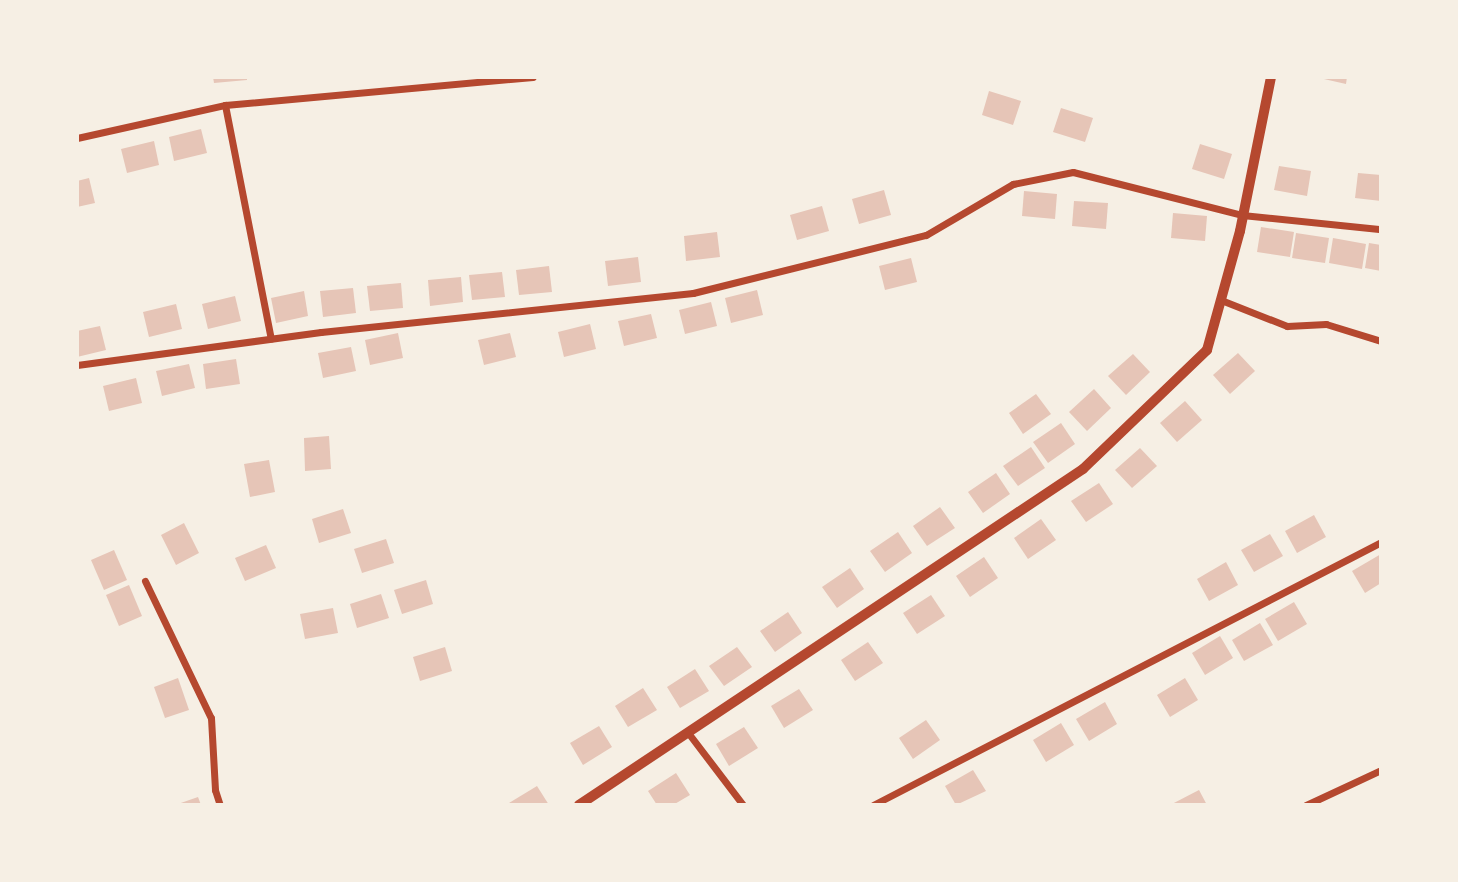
<!DOCTYPE html>
<style>
body{margin:0}
#map{position:relative;width:1458px;height:882px;overflow:hidden;background:#f6efe4;font-family:Raleway,sans-serif}
div>[style]{position:absolute}
.building>*{inset:0;background:#e6c5b7}
.minor>*{height:7px;margin:-3.5px;padding:0 3.5px;transform-origin:3.5px;border-radius:3.5px;background:#b5482f}
.tertiary>*{height:10px;margin:-5px;padding:0 5px;transform-origin:5px;border-radius:5px;background:#b5482f}
span{translate:-50% -50%;white-space:nowrap;text-align:center;line-height:1.15;-webkit-text-stroke:7px #f6efe4;paint-order:stroke}
.frame{position:absolute;inset:0;border:79px solid #f6efe4;pointer-events:none}
</style>
<div id="map">
<div class="building">
<div style="clip-path:polygon(213px 77px,247px 77px,247px 80px,214px 83px)"></div>
<div style="clip-path:polygon(1315px 77px,1347px 77px,1346px 84px)"></div>
<div style="clip-path:polygon(989px 91px,1021px 101px,1013px 125px,982px 115px)"></div>
<div style="clip-path:polygon(1061px 108px,1093px 118px,1085px 142px,1053px 132px)"></div>
<div style="clip-path:polygon(201px 129px,207px 153px,174px 161px,169px 137px)"></div>
<div style="clip-path:polygon(154px 141px,159px 165px,127px 173px,121px 149px)"></div>
<div style="clip-path:polygon(1200px 144px,1232px 154px,1224px 179px,1192px 169px)"></div>
<div style="clip-path:polygon(1279px 166px,1311px 171px,1307px 196px,1274px 190px)"></div>
<div style="clip-path:polygon(1358px 173px,1381px 175px,1381px 201px,1355px 198px)"></div>
<div style="clip-path:polygon(89px 178px,95px 203px,77px 207px,77px 181px)"></div>
<div style="clip-path:polygon(884px 190px,891px 215px,859px 224px,852px 199px)"></div>
<div style="clip-path:polygon(1024px 191px,1057px 194px,1055px 219px,1022px 216px)"></div>
<div style="clip-path:polygon(1074px 201px,1108px 203px,1106px 229px,1072px 226px)"></div>
<div style="clip-path:polygon(822px 206px,829px 231px,797px 240px,790px 215px)"></div>
<div style="clip-path:polygon(1173px 213px,1207px 216px,1205px 241px,1171px 238px)"></div>
<div style="clip-path:polygon(1261px 227px,1294px 232px,1290px 257px,1257px 252px)"></div>
<div style="clip-path:polygon(717px 232px,720px 257px,686px 261px,684px 236px)"></div>
<div style="clip-path:polygon(1296px 233px,1329px 238px,1325px 263px,1292px 258px)"></div>
<div style="clip-path:polygon(1333px 238px,1366px 244px,1362px 269px,1329px 263px)"></div>
<div style="clip-path:polygon(1369px 243px,1381px 245px,1381px 271px,1365px 268px)"></div>
<div style="clip-path:polygon(638px 257px,641px 282px,608px 286px,605px 261px)"></div>
<div style="clip-path:polygon(911px 258px,917px 282px,885px 290px,879px 266px)"></div>
<div style="clip-path:polygon(549px 266px,552px 292px,519px 295px,516px 270px)"></div>
<div style="clip-path:polygon(502px 272px,505px 297px,472px 300px,469px 275px)"></div>
<div style="clip-path:polygon(461px 277px,463px 302px,430px 306px,428px 280px)"></div>
<div style="clip-path:polygon(401px 283px,403px 308px,370px 311px,367px 286px)"></div>
<div style="clip-path:polygon(353px 288px,356px 313px,323px 317px,320px 291px)"></div>
<div style="clip-path:polygon(757px 290px,763px 315px,731px 323px,725px 298px)"></div>
<div style="clip-path:polygon(304px 291px,308px 316px,276px 323px,271px 298px)"></div>
<div style="clip-path:polygon(235px 296px,241px 321px,208px 329px,202px 304px)"></div>
<div style="clip-path:polygon(711px 302px,717px 326px,685px 334px,679px 310px)"></div>
<div style="clip-path:polygon(176px 304px,182px 329px,149px 337px,143px 312px)"></div>
<div style="clip-path:polygon(651px 314px,657px 338px,624px 346px,618px 321px)"></div>
<div style="clip-path:polygon(590px 324px,596px 349px,564px 357px,558px 332px)"></div>
<div style="clip-path:polygon(100px 326px,106px 350px,77px 357px,77px 331px)"></div>
<div style="clip-path:polygon(398px 333px,403px 358px,370px 365px,365px 340px)"></div>
<div style="clip-path:polygon(510px 333px,516px 357px,484px 365px,478px 340px)"></div>
<div style="clip-path:polygon(351px 347px,356px 371px,323px 378px,318px 353px)"></div>
<div style="clip-path:polygon(1238px 353px,1255px 371px,1230px 394px,1213px 375px)"></div>
<div style="clip-path:polygon(1133px 354px,1150px 372px,1126px 395px,1108px 376px)"></div>
<div style="clip-path:polygon(236px 359px,240px 384px,206px 389px,203px 364px)"></div>
<div style="clip-path:polygon(189px 364px,195px 388px,162px 396px,156px 371px)"></div>
<div style="clip-path:polygon(136px 378px,142px 403px,109px 411px,103px 386px)"></div>
<div style="clip-path:polygon(1094px 389px,1111px 408px,1087px 431px,1069px 412px)"></div>
<div style="clip-path:polygon(1036px 394px,1051px 414px,1023px 434px,1009px 413px)"></div>
<div style="clip-path:polygon(1185px 401px,1202px 420px,1177px 442px,1160px 423px)"></div>
<div style="clip-path:polygon(1061px 423px,1075px 444px,1048px 463px,1033px 442px)"></div>
<div style="clip-path:polygon(329px 436px,331px 469px,305px 471px,304px 438px)"></div>
<div style="clip-path:polygon(1031px 447px,1045px 468px,1018px 486px,1003px 466px)"></div>
<div style="clip-path:polygon(1140px 448px,1157px 466px,1132px 488px,1115px 470px)"></div>
<div style="clip-path:polygon(269px 460px,275px 492px,250px 497px,244px 464px)"></div>
<div style="clip-path:polygon(996px 473px,1010px 494px,983px 513px,968px 492px)"></div>
<div style="clip-path:polygon(1099px 483px,1113px 504px,1086px 522px,1071px 501px)"></div>
<div style="clip-path:polygon(940px 507px,955px 528px,927px 546px,913px 526px)"></div>
<div style="clip-path:polygon(343px 509px,351px 533px,319px 543px,312px 519px)"></div>
<div style="clip-path:polygon(1314px 515px,1326px 537px,1297px 553px,1285px 531px)"></div>
<div style="clip-path:polygon(1041px 519px,1056px 540px,1028px 559px,1014px 538px)"></div>
<div style="clip-path:polygon(184px 523px,199px 553px,176px 565px,161px 535px)"></div>
<div style="clip-path:polygon(898px 532px,912px 553px,885px 572px,870px 551px)"></div>
<div style="clip-path:polygon(1270px 534px,1283px 556px,1254px 572px,1241px 550px)"></div>
<div style="clip-path:polygon(386px 539px,394px 563px,362px 573px,354px 549px)"></div>
<div style="clip-path:polygon(266px 545px,276px 568px,245px 581px,235px 558px)"></div>
<div style="clip-path:polygon(114px 550px,127px 580px,104px 590px,91px 560px)"></div>
<div style="clip-path:polygon(1381px 554px,1381px 583px,1365px 593px,1352px 571px)"></div>
<div style="clip-path:polygon(984px 557px,998px 578px,970px 597px,956px 576px)"></div>
<div style="clip-path:polygon(1226px 562px,1238px 585px,1209px 601px,1197px 579px)"></div>
<div style="clip-path:polygon(850px 568px,864px 589px,837px 608px,822px 587px)"></div>
<div style="clip-path:polygon(426px 580px,433px 604px,402px 614px,394px 590px)"></div>
<div style="clip-path:polygon(129px 585px,142px 616px,119px 626px,106px 595px)"></div>
<div style="clip-path:polygon(381px 594px,389px 618px,357px 628px,350px 604px)"></div>
<div style="clip-path:polygon(931px 595px,945px 616px,917px 634px,903px 613px)"></div>
<div style="clip-path:polygon(1294px 602px,1307px 624px,1278px 641px,1265px 619px)"></div>
<div style="clip-path:polygon(333px 608px,338px 633px,305px 639px,300px 614px)"></div>
<div style="clip-path:polygon(788px 612px,802px 633px,775px 652px,760px 631px)"></div>
<div style="clip-path:polygon(1260px 623px,1273px 645px,1244px 661px,1232px 640px)"></div>
<div style="clip-path:polygon(1220px 636px,1233px 658px,1205px 675px,1192px 653px)"></div>
<div style="clip-path:polygon(868px 642px,883px 663px,855px 681px,841px 660px)"></div>
<div style="clip-path:polygon(445px 647px,452px 671px,420px 681px,413px 657px)"></div>
<div style="clip-path:polygon(737px 647px,752px 667px,724px 686px,709px 666px)"></div>
<div style="clip-path:polygon(695px 669px,709px 691px,680px 708px,667px 687px)"></div>
<div style="clip-path:polygon(178px 678px,189px 710px,165px 718px,154px 687px)"></div>
<div style="clip-path:polygon(1185px 678px,1198px 700px,1170px 717px,1157px 695px)"></div>
<div style="clip-path:polygon(643px 688px,657px 710px,628px 727px,615px 706px)"></div>
<div style="clip-path:polygon(799px 689px,813px 710px,784px 728px,771px 706px)"></div>
<div style="clip-path:polygon(1105px 702px,1117px 724px,1089px 741px,1076px 719px)"></div>
<div style="clip-path:polygon(926px 720px,940px 740px,913px 759px,899px 738px)"></div>
<div style="clip-path:polygon(1061px 723px,1074px 745px,1046px 762px,1033px 740px)"></div>
<div style="clip-path:polygon(599px 726px,612px 747px,583px 765px,570px 743px)"></div>
<div style="clip-path:polygon(744px 727px,758px 748px,729px 766px,716px 744px)"></div>
<div style="clip-path:polygon(973px 770px,986px 791px,956px 805px,945px 786px)"></div>
<div style="clip-path:polygon(676px 773px,690px 795px,673px 805px,657px 805px,648px 791px)"></div>
<div style="clip-path:polygon(537px 786px,549px 805px,510px 805px,509px 803px)"></div>
<div style="clip-path:polygon(1199px 790px,1207px 805px,1170px 805px)"></div>
<div style="clip-path:polygon(198px 797px,201px 805px,175px 805px)"></div>
</div>
<div class="minor">
<div style="left:225px;top:105px;width:238px;rotate:78.9deg"></div>
<div style="left:77px;top:138px;width:152px;rotate:-12.6deg"></div>
<div style="left:225px;top:105px;width:309px;rotate:-5.2deg"></div>
<div style="left:1221px;top:300px;width:71px;rotate:21.5deg"></div>
<div style="left:1287px;top:326px;width:39px;rotate:-3deg"></div>
<div style="left:1326px;top:324px;width:58px;rotate:17.2deg"></div>
<div style="left:77px;top:365px;width:246px;rotate:-7.7deg"></div>
<div style="left:321px;top:332px;width:374px;rotate:-6deg"></div>
<div style="left:693px;top:293px;width:240px;rotate:-14deg"></div>
<div style="left:926px;top:235px;width:101px;rotate:-30.4deg"></div>
<div style="left:1013px;top:184px;width:61px;rotate:-11.3deg"></div>
<div style="left:1073px;top:172px;width:174px;rotate:14.3deg"></div>
<div style="left:1242px;top:215px;width:140px;rotate:5.8deg"></div>
<div style="left:145px;top:581px;width:152px;rotate:64.3deg"></div>
<div style="left:211px;top:718px;width:72px;rotate:86.8deg"></div>
<div style="left:215px;top:790px;width:16px;rotate:72deg"></div>
<div style="left:689px;top:734px;width:89px;rotate:52.7deg"></div>
<div style="left:873px;top:805px;width:572px;rotate:-27.37deg"></div>
<div style="left:1306px;top:805px;width:83px;rotate:-25deg"></div>
</div>
<div class="tertiary">
<div style="left:579px;top:805px;width:606px;rotate:-33.69deg"></div>
<div style="left:1083px;top:469px;width:172px;rotate:-43.8deg"></div>
<div style="left:1207px;top:350px;width:123px;rotate:-74.5deg"></div>
<div style="left:1240px;top:231px;width:157px;rotate:-78.6deg"></div>
</div>
<div class="frame"></div>
</div>
